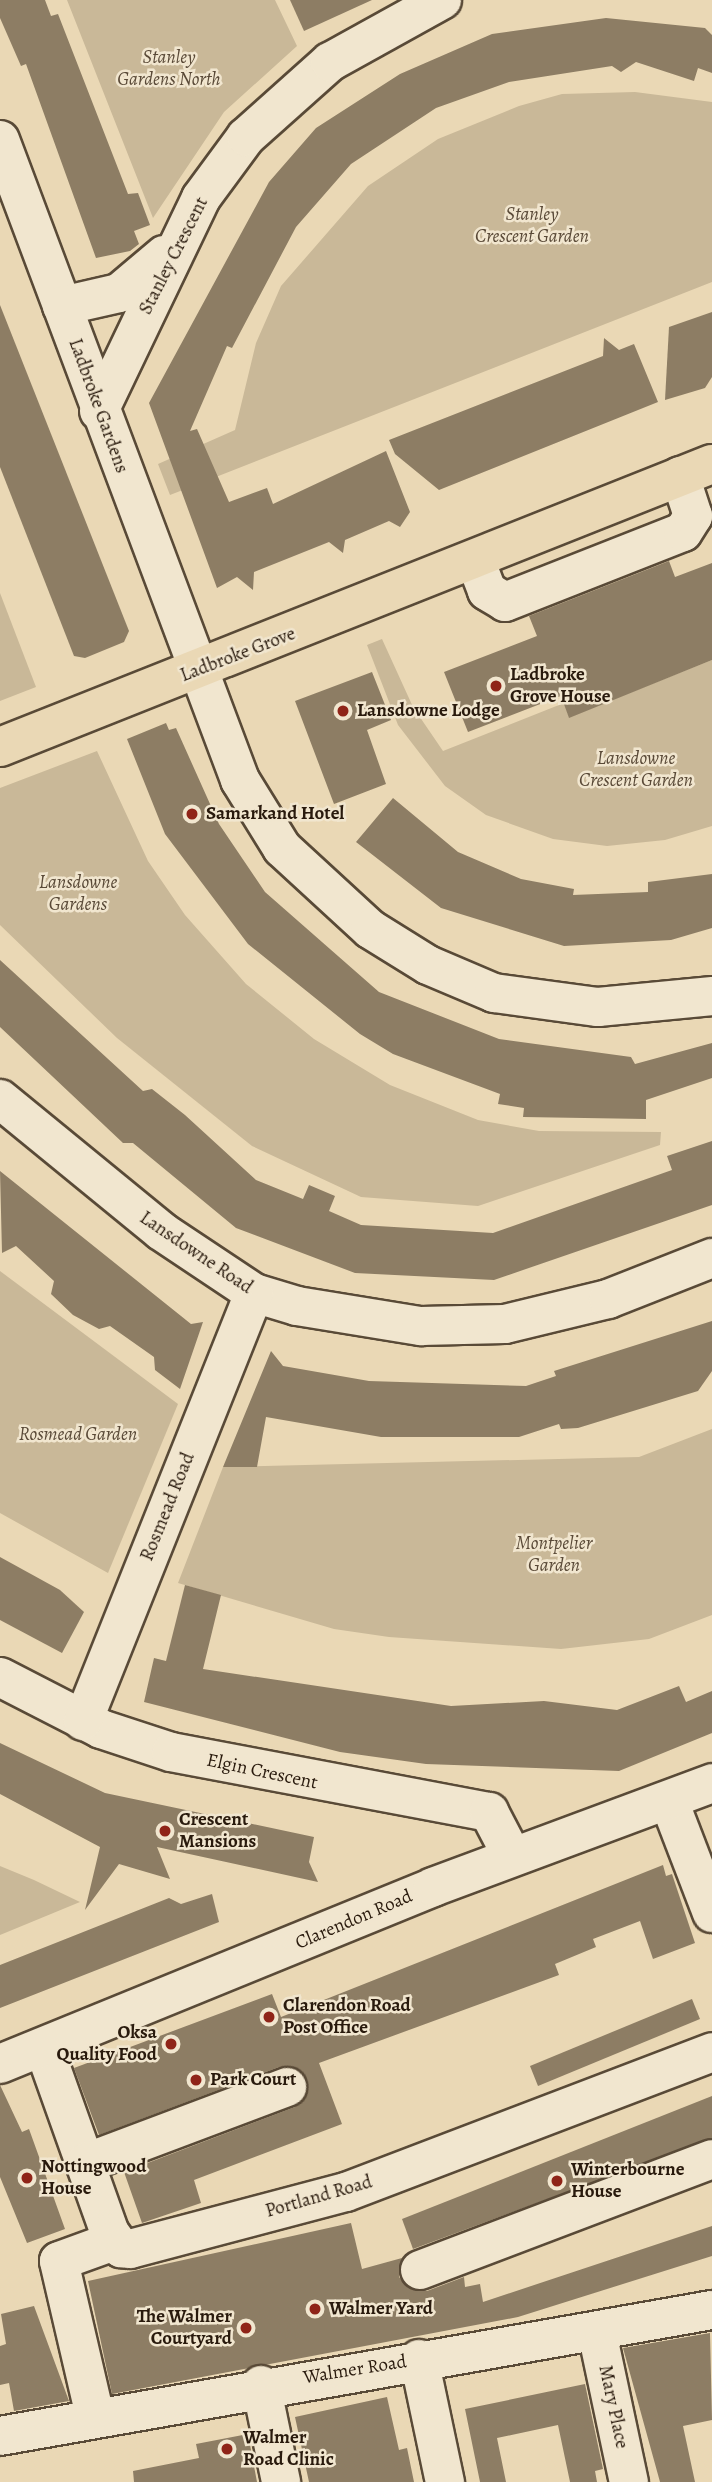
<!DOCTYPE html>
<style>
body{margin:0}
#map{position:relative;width:712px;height:2482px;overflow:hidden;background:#ead8b5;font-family:Alegreya,serif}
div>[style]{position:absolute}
.green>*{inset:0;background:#c9b898}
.building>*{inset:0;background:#8d7d64}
.roads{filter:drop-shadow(2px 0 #594a37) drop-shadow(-2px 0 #594a37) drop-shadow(0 2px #594a37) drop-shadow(0 -2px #594a37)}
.minor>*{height:38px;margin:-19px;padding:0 19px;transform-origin:19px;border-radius:19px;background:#f1e6cf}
.major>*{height:38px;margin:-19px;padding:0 19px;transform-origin:19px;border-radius:19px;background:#ead8b5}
.dots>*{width:19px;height:19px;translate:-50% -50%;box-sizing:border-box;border:4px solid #f1e6cf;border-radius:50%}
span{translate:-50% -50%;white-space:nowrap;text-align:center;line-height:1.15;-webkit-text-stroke:5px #f1e6cf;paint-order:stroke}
.park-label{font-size:19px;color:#594937;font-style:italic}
.street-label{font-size:19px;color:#291a0d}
.poi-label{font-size:19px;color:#291a0d;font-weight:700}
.left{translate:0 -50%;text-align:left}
.right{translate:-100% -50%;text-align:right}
</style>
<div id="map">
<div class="green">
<div style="clip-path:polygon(67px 0,275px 0,297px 46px,224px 112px,153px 218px)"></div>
<div style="clip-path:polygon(635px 92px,712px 102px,712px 282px,170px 495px,158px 464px,235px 430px,256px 343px,281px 286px,368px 186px,438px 139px,519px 106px,562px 94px)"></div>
<div style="clip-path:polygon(0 593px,36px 687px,0 701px)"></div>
<div style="clip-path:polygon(382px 639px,413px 707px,443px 751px,564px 703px,569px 717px,712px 660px,712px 826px,665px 840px,607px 846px,553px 839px,486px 815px,445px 786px,398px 725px,367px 645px)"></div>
<div style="clip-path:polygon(97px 751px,148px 861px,185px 915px,246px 984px,314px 1039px,390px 1085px,478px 1120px,539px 1131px,661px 1132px,660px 1145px,478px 1206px,361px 1197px,252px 1146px,117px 1038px,0 925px,0 788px)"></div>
<div style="clip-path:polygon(0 1271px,178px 1404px,108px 1573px,0 1513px)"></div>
<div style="clip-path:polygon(712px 1429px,712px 1615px,649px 1639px,561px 1649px,389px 1637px,334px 1629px,178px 1583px,223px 1467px,639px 1457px)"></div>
<div style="clip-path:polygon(0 1866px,34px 1880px,80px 1902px,0 1935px)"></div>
</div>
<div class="building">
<div style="clip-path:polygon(0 0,45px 0,51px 16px,58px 14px,128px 194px,138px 193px,150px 225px,134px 231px,139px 244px,130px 251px,96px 258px,26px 64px,21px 66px,0 18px)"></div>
<div style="clip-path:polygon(290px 0,372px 0,304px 31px)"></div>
<div style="clip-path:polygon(606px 18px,705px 28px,712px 35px,712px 73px,698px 68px,694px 81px,636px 62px,621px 72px,612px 66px,509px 82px,436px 108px,351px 164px,296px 227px,232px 348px,227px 346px,190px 431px,197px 429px,229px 502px,267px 488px,273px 504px,386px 451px,410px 512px,400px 527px,389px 521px,345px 540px,343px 553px,329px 542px,254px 572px,253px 590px,237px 577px,217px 588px,149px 403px,269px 182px,316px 128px,400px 74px,492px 34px)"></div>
<div style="clip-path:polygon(0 305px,129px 631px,124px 642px,85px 658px,74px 656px,0 467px)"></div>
<div style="clip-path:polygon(712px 312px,712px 377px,705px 388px,665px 400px,669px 327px)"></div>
<div style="clip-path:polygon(604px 338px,619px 350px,634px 344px,658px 402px,439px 490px,395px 454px,389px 440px,603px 356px)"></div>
<div style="clip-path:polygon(669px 561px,675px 577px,712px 563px,712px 660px,569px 718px,561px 696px,468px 732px,444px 672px,537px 636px,529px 616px)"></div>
<div style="clip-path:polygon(372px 672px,391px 720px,367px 730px,386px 784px,334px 804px,295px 701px)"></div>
<div style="clip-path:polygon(166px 723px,169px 730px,176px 728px,219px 824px,265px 892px,379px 992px,499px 1039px,631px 1057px,635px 1064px,712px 1043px,712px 1078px,646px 1100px,646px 1119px,523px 1117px,524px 1108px,498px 1104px,500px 1094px,393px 1054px,360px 1034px,248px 944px,165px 834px,127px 739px)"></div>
<div style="clip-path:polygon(393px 798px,458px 852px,521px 879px,574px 889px,573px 895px,648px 892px,648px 882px,712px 874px,712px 928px,671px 940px,564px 946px,441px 908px,356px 842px)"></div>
<div style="clip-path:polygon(0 960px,143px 1091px,152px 1089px,185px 1115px,256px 1180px,303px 1199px,309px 1185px,335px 1196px,329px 1211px,361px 1225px,493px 1233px,672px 1170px,667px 1156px,712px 1141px,712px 1205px,494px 1280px,355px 1273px,236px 1228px,133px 1143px,123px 1143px,0 1027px)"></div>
<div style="clip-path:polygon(0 1171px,191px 1324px,203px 1322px,180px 1389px,155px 1370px,154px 1357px,110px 1326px,99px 1329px,73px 1315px,51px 1294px,54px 1281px,16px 1246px,2px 1253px)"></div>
<div style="clip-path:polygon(712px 1321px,712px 1371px,698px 1391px,578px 1428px,561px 1429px,559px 1424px,519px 1437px,381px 1437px,266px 1417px,257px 1467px,223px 1467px,271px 1351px,283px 1366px,369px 1381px,526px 1386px,556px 1376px,554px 1371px)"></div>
<div style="clip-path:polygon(0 1557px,60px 1590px,84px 1612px,62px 1653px,0 1620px)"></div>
<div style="clip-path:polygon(185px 1585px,221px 1595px,203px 1669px,451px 1706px,544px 1701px,617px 1710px,679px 1686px,686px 1702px,712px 1691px,712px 1733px,619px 1771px,426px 1764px,340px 1752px,144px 1702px,154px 1658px,166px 1661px)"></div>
<div style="clip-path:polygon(0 1743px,105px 1793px,314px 1837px,309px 1862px,318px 1882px,157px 1847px,170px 1879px,119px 1864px,85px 1910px,100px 1847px,0 1794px)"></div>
<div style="clip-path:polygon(663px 1865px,666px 1876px,672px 1874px,695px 1943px,653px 1959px,640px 1921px,593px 1939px,596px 1947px,555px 1964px,559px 1975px,319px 2063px,342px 2124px,194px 2180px,201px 2203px,142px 2223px,124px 2172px,295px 2107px,308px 2091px,307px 2079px,291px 2066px,279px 2067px,99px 2135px,74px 2068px,272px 1994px,281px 2017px)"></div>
<div style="clip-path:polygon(212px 1894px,219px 1922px,0 2008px,0 1965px,169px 1898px,181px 1904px)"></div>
<div style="clip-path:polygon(692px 1999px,700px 2019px,538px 2086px,530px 2066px)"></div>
<div style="clip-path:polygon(0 2085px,22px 2132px,29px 2129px,65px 2229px,27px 2243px,0 2177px)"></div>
<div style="clip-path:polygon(712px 2096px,712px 2138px,413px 2249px,402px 2219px)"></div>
<div style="clip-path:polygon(351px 2223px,362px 2269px,402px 2258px,399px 2277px,407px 2287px,427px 2291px,464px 2277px,465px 2287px,480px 2284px,483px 2302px,712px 2226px,712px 2256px,518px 2317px,112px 2394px,88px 2281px)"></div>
<div style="clip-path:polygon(34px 2306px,69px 2401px,14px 2411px,9px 2383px,0 2385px,0 2346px,6px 2344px,1px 2314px)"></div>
<div style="clip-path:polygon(710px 2333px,712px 2420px,683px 2426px,695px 2482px,660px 2482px,623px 2348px)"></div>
<div style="clip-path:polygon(585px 2384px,603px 2469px,595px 2471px,597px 2482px,570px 2482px,558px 2425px,497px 2438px,506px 2482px,480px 2482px,465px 2409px)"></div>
<div style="clip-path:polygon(387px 2397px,399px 2450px,407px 2448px,414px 2482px,309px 2482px,295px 2417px)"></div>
<div style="clip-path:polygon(248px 2434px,257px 2482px,134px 2482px,133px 2471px,199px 2458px,196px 2444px)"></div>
</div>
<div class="roads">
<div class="minor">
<div style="left:0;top:140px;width:684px;rotate:69.44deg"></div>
<div style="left:240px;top:780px;width:80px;rotate:58.3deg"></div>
<div style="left:282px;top:848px;width:120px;rotate:42.6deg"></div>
<div style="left:370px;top:929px;width:68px;rotate:31.8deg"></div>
<div style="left:428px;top:965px;width:72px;rotate:23deg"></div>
<div style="left:494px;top:993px;width:105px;rotate:7.7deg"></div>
<div style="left:598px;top:1007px;width:115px;rotate:-5.5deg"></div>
<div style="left:62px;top:306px;width:58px;rotate:-12.8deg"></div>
<div style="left:119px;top:293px;width:59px;rotate:-40.2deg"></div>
<div style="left:99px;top:411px;width:236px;rotate:-64.4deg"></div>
<div style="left:201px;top:198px;width:76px;rotate:-53.6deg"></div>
<div style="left:246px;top:137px;width:113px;rotate:-41.8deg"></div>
<div style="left:330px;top:62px;width:128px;rotate:-29deg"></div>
<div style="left:476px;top:562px;width:31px;rotate:69deg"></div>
<div style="left:487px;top:591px;width:21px;rotate:31deg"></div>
<div style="left:505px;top:602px;width:191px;rotate:-21.5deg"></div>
<div style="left:683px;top:532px;width:19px;rotate:-58deg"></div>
<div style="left:693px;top:516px;width:42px;rotate:-108deg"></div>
<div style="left:0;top:1099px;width:208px;rotate:39.3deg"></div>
<div style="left:161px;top:1231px;width:112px;rotate:33.7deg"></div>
<div style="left:254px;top:1293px;width:45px;rotate:16.8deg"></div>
<div style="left:297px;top:1306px;width:126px;rotate:9.2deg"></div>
<div style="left:421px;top:1326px;width:84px;rotate:-1.4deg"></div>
<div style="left:505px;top:1324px;width:106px;rotate:-13.6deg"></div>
<div style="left:608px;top:1299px;width:112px;rotate:-21.5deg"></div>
<div style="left:0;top:1677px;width:114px;rotate:27.2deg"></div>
<div style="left:101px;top:1729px;width:74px;rotate:18.2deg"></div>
<div style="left:171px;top:1752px;width:324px;rotate:10.7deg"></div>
<div style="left:489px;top:1812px;width:50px;rotate:62.4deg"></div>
<div style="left:83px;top:1721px;width:461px;rotate:-68.2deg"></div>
<div style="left:669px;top:1801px;width:120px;rotate:69deg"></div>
<div style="left:44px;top:2048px;width:196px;rotate:70.4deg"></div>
<div style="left:110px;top:2233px;width:19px;rotate:54deg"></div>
<div style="left:121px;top:2248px;width:9px;rotate:6deg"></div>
<div style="left:130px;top:2249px;width:223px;rotate:-14.8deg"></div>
<div style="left:346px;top:2192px;width:392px;rotate:-20.9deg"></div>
<div style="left:0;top:2064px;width:468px;rotate:-22.2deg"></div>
<div style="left:433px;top:1887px;width:298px;rotate:-20.4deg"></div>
<div style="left:85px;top:2163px;width:216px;rotate:-20.6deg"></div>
<div style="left:420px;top:2270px;width:312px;rotate:-20.8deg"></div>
<div style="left:597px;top:2332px;width:153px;rotate:78deg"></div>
<div style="left:419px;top:2359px;width:126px;rotate:78.1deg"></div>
<div style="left:261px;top:2385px;width:99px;rotate:78.3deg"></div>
<div style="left:95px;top:2416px;width:159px;rotate:-103.1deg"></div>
<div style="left:59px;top:2261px;width:59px;rotate:-20deg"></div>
<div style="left:0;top:2436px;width:723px;rotate:-10.04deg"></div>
</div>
<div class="major">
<div style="left:0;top:747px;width:766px;rotate:-21.68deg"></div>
</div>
</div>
<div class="dots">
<div style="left:496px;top:686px;background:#8f2418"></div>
<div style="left:343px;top:711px;background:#8f2418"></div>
<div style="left:192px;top:814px;background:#8f2418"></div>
<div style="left:165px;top:1831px;background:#8f2418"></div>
<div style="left:269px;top:2017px;background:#8f2418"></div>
<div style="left:171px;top:2044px;background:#8f2418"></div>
<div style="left:196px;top:2080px;background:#8f2418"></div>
<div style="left:27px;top:2178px;background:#8f2418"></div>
<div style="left:557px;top:2181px;background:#8f2418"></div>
<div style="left:315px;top:2309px;background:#8f2418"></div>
<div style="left:246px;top:2328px;background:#8f2418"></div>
<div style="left:227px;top:2449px;background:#8f2418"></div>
</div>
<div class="park-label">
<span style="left:169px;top:69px">Stanley<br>Gardens North</span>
<span style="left:532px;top:226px">Stanley<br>Crescent Garden</span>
<span style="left:636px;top:770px">Lansdowne<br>Crescent Garden</span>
<span style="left:78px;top:894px">Lansdowne<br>Gardens</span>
<span style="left:78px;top:1435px">Rosmead Garden</span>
<span style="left:554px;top:1555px">Montpelier<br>Garden</span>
</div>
<div class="street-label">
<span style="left:174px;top:256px;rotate:-63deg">Stanley Crescent</span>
<span style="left:98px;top:406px;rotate:70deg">Ladbroke Gardens</span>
<span style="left:238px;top:655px;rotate:-21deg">Ladbroke Grove</span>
<span style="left:196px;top:1253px;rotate:34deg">Lansdowne Road</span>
<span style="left:168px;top:1507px;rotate:-68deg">Rosmead Road</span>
<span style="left:262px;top:1772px;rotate:12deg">Elgin Crescent</span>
<span style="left:354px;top:1920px;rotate:-23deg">Clarendon Road</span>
<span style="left:319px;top:2197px;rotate:-16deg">Portland Road</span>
<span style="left:355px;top:2370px;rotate:-9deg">Walmer Road</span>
<span style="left:613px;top:2407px;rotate:78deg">Mary Place</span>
</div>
<div class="poi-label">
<span class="left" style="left:510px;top:686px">Ladbroke<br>Grove House</span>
<span class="left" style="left:357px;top:711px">Lansdowne Lodge</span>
<span class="left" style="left:206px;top:814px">Samarkand Hotel</span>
<span class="left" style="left:179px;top:1831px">Crescent<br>Mansions</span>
<span class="left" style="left:283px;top:2017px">Clarendon Road<br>Post Office</span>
<span class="right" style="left:157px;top:2044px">Oksa<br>Quality Food</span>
<span class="left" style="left:210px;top:2080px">Park Court</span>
<span class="left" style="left:41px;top:2178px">Nottingwood<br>House</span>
<span class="left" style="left:571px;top:2181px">Winterbourne<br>House</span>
<span class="left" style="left:329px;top:2309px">Walmer Yard</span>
<span class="right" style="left:232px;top:2328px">The Walmer<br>Courtyard</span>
<span class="left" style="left:243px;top:2449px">Walmer<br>Road Clinic</span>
</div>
</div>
